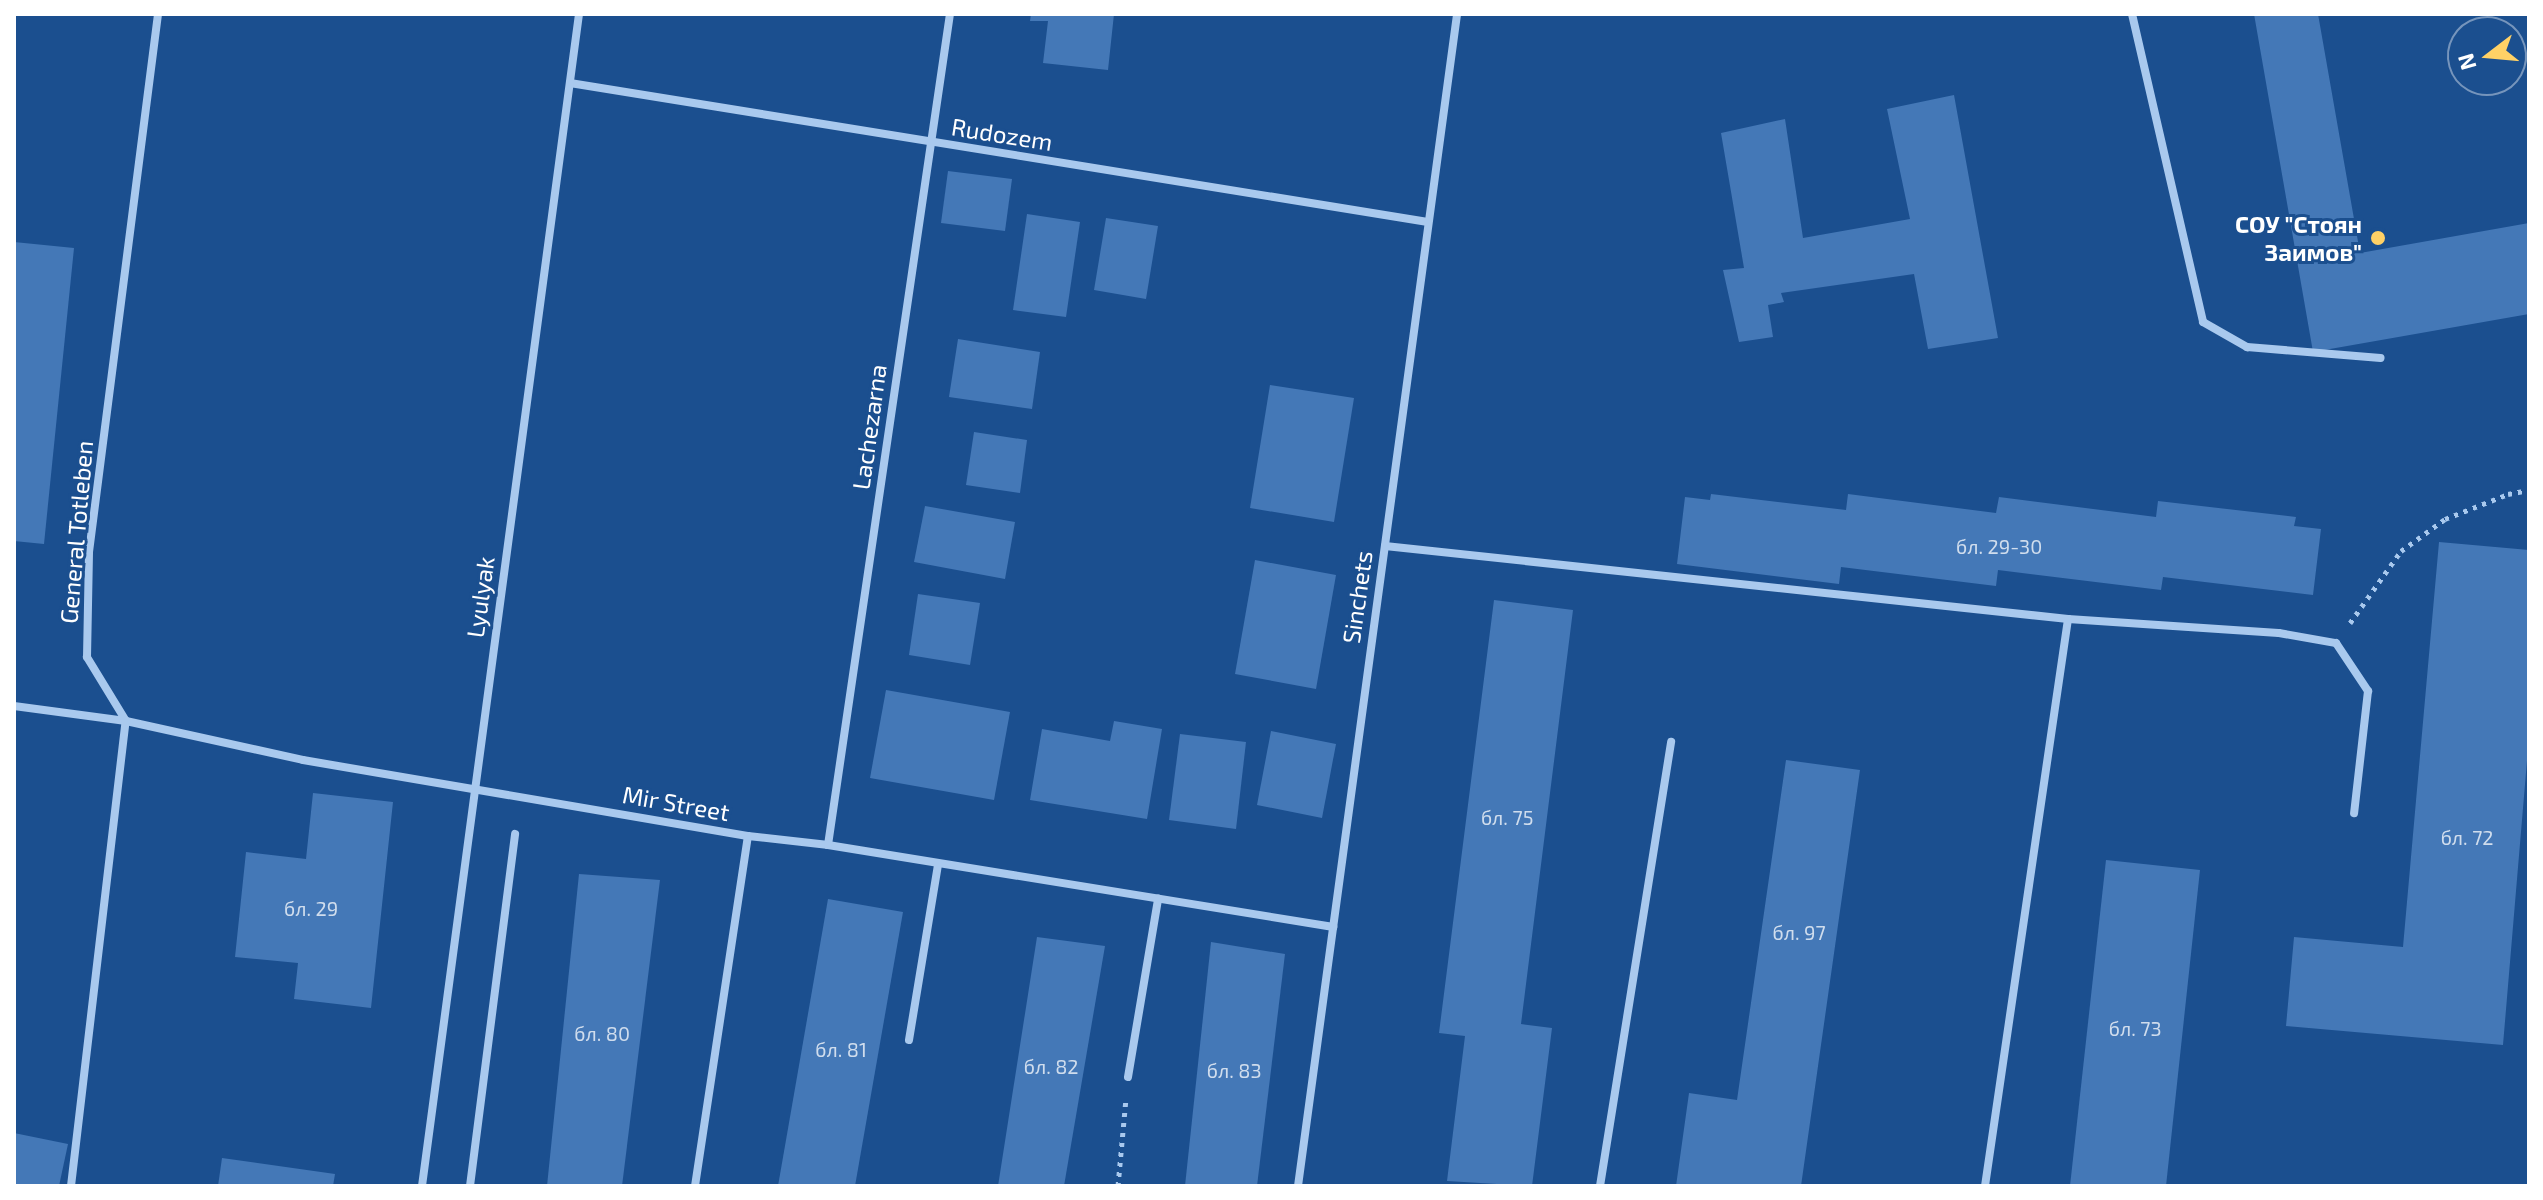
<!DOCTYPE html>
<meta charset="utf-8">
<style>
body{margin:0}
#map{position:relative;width:2543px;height:1200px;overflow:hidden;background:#1b4f8f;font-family:"Exo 2",sans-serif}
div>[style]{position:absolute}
.building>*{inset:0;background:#4478b7}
.path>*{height:5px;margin-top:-2.5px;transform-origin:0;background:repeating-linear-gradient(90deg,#a9c9ee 0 4px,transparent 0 10px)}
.minor>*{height:8px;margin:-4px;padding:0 4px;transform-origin:4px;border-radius:4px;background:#a9c9ee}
.dots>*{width:22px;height:22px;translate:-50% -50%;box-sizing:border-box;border:4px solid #1b4f8f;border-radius:50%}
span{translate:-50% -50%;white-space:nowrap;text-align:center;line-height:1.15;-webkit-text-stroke:6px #1b4f8f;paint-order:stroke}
.number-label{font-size:20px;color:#d0dded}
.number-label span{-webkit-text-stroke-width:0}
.street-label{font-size:24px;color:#fff}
.poi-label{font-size:24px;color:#fff;font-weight:700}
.right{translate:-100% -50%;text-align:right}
.frame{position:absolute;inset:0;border:16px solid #fff;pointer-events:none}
.north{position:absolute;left:2447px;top:16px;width:80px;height:80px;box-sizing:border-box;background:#1b4f8f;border:2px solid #7695bc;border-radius:50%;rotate:254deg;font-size:22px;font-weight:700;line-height:32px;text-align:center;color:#fff}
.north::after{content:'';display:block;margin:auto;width:28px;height:36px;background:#ffd166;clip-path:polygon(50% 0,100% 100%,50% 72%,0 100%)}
</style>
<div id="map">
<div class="building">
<div style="clip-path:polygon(1031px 14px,1114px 14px,1108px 70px,1043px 63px,1048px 21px,1030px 21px)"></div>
<div style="clip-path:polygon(2254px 14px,2318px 14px,2360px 253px,2529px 223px,2529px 314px,2313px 352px)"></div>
<div style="clip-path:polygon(1954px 95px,1998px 338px,1928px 349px,1914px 274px,1781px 293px,1784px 302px,1768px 305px,1773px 337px,1739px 342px,1723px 270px,1744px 268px,1721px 133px,1785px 119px,1803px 238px,1910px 219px,1887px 109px)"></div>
<div style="clip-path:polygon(948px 171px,1012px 179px,1005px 231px,941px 223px)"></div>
<div style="clip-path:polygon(1027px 214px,1080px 222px,1066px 317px,1013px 310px)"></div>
<div style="clip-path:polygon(1106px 218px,1158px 226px,1146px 299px,1094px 290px)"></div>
<div style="clip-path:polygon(14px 242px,74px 248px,44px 544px,14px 541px)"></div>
<div style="clip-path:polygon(958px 339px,1040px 352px,1032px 409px,949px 397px)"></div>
<div style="clip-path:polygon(1270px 385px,1354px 398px,1334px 522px,1250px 508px)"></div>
<div style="clip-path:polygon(974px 432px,1027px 440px,1020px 493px,966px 485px)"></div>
<div style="clip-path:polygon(1711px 494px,1846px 510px,1848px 494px,1996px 513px,1999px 497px,2156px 517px,2158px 501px,2296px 517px,2294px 526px,2321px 529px,2313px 595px,2163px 577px,2161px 590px,1998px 570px,1996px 586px,1841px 567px,1839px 584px,1677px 564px,1685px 497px,1710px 500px)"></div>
<div style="clip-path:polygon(925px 506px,1015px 522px,1005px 579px,914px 562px)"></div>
<div style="clip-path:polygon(2439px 542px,2529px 550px,2529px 737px,2503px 1045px,2286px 1026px,2294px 937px,2403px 947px)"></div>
<div style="clip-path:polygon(1255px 560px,1336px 575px,1316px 689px,1235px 674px)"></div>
<div style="clip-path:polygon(918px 594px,980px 603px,970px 665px,909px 655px)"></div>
<div style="clip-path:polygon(1494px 600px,1573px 610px,1521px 1024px,1552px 1028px,1532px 1186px,1447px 1181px,1465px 1036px,1439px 1033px)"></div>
<div style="clip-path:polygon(886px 690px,1010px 712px,994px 800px,870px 778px)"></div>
<div style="clip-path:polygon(1114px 721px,1162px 729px,1147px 819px,1030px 800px,1042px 729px,1110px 741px)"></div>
<div style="clip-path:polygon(1271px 731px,1336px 744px,1322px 818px,1257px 805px)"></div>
<div style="clip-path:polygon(1180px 734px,1246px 742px,1236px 829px,1169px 820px)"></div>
<div style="clip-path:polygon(1786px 760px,1860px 770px,1801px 1186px,1676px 1186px,1689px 1093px,1737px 1100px)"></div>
<div style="clip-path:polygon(313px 793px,393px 802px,371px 1008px,294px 999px,298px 963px,235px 957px,246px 852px,306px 859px)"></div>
<div style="clip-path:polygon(2106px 860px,2200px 870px,2166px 1186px,2070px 1186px)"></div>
<div style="clip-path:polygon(579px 874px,660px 880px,622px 1186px,547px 1186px)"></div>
<div style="clip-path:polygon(828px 899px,903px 912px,855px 1186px,778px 1186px)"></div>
<div style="clip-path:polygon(1037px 937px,1105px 946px,1064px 1186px,998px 1186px)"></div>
<div style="clip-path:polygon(1211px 942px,1285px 954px,1257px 1186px,1185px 1186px)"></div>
<div style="clip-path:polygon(14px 1133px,68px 1144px,59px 1186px,14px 1186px)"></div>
<div style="clip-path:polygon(222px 1158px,335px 1174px,333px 1186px,218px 1186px)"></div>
</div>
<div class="path">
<div style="left:2350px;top:623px;width:88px;rotate:-54.7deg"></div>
<div style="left:2401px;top:551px;width:54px;rotate:-36deg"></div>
<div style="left:2445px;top:519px;width:68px;rotate:-21.6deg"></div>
<div style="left:2508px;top:494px;width:21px;rotate:-11deg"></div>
<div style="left:1118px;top:1186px;width:88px;rotate:-84.8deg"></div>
</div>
<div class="minor">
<div style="left:2132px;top:14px;width:316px;rotate:77deg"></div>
<div style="left:2203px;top:322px;width:51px;rotate:29.6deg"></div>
<div style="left:2247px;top:347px;width:134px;rotate:4.7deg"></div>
<div style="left:570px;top:83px;width:869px;rotate:9.2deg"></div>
<div style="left:1385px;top:546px;width:687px;rotate:6.1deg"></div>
<div style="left:2068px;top:619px;width:211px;rotate:3.8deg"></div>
<div style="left:2279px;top:633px;width:58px;rotate:10deg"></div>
<div style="left:2336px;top:643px;width:58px;rotate:56.3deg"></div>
<div style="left:2368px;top:691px;width:123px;rotate:96.5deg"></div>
<div style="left:14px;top:706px;width:113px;rotate:7.6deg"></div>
<div style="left:126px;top:721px;width:181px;rotate:12.4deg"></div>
<div style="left:303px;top:760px;width:451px;rotate:9.7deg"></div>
<div style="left:748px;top:836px;width:81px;rotate:6.4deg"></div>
<div style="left:828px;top:845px;width:512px;rotate:9.22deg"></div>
<div style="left:828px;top:845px;width:840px;rotate:-81.65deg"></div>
<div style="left:909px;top:1040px;width:178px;rotate:-80.6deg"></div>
<div style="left:1128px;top:1077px;width:181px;rotate:-80.4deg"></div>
<div style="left:71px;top:1186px;width:468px;rotate:-83.3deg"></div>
<div style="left:126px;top:721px;width:75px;rotate:-121.4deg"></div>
<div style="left:87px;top:657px;width:105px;rotate:-88.9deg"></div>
<div style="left:89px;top:552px;width:542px;rotate:-82.69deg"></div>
<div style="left:422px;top:1186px;width:1182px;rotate:-82.37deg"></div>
<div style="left:470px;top:1186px;width:355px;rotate:-82.7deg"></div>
<div style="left:695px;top:1186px;width:354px;rotate:-81.4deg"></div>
<div style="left:1298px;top:1186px;width:1183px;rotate:-82.27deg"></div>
<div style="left:1600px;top:1186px;width:450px;rotate:-80.9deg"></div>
<div style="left:1985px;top:1186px;width:573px;rotate:-81.67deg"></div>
</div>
<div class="dots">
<div style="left:2378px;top:238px;background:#ffd166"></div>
</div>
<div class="number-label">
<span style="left:1999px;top:546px">бл. 29-30</span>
<span style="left:1507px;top:817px">бл. 75</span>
<span style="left:2467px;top:837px">бл. 72</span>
<span style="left:311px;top:908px">бл. 29</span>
<span style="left:1799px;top:932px">бл. 97</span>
<span style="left:2135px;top:1028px">бл. 73</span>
<span style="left:602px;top:1033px">бл. 80</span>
<span style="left:841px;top:1049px">бл. 81</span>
<span style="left:1051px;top:1066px">бл. 82</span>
<span style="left:1234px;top:1070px">бл. 83</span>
</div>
<div class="street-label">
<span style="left:1002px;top:134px;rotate:9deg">Rudozem</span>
<span style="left:869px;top:427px;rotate:-82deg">Lachezarna</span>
<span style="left:76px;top:532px;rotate:-85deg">General Totleben</span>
<span style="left:480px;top:597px;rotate:-82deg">Lyulyak</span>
<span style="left:1357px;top:597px;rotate:-82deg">Sinchets</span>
<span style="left:676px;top:803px;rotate:10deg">Mir Street</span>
</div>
<div class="poi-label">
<span class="right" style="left:2362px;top:238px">СОУ "Стоян<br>Заимов"</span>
</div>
<div class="frame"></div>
<div class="north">N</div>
</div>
